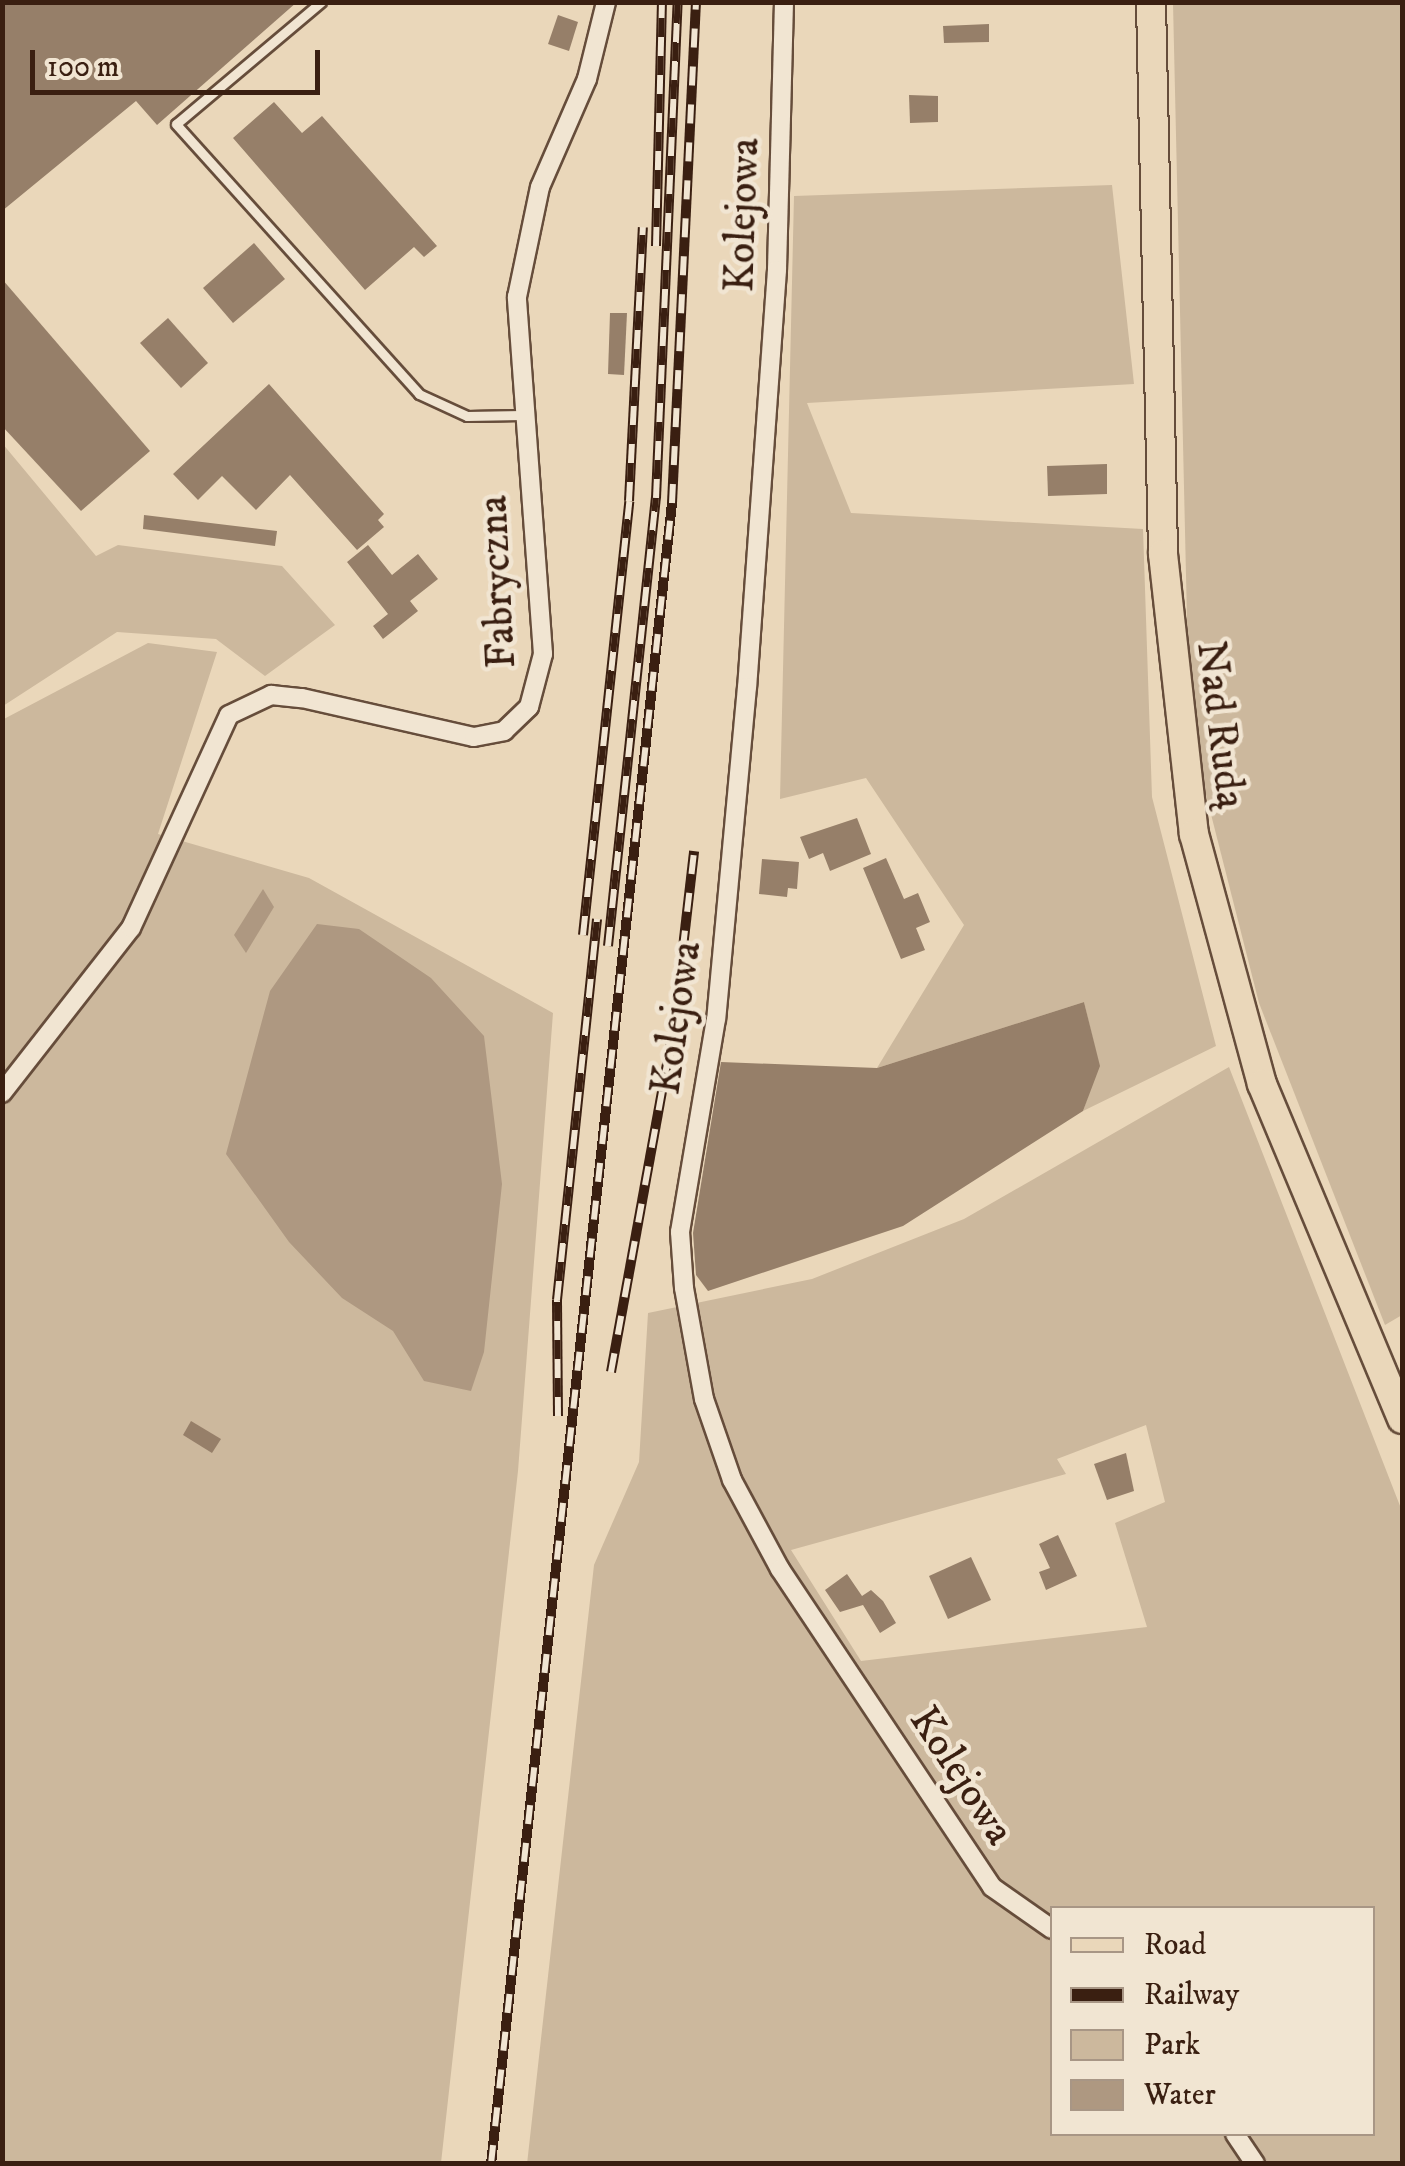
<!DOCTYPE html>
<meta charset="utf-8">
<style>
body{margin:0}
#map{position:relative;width:1405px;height:2166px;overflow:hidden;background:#ead7ba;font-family:"IM FELL DW Pica",serif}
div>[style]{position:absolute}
.green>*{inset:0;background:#ccb89d}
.water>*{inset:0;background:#ae9881}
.building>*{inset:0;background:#967f69}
.roads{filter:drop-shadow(2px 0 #664d3b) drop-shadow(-2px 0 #664d3b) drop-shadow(0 2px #664d3b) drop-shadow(0 -2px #664d3b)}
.lane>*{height:9px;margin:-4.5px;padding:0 4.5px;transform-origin:4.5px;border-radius:4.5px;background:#f1e5d2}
.street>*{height:18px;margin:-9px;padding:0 9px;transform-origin:9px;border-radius:9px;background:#f1e5d2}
.primary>*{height:28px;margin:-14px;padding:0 14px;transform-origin:14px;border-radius:14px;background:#ead7ba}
.rail>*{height:10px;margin-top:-5px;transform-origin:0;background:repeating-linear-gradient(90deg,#f1e5d2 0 19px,#3a1f11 0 38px);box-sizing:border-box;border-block:2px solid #3a1f11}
span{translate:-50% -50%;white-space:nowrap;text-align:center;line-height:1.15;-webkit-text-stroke:9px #f1e5d2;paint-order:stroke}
.street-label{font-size:42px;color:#3a1f11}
.frame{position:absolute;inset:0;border:5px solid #3a1f11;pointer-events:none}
.legend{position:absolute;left:1050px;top:1906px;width:325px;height:230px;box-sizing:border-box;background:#f1e5d2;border:2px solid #a89685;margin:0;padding:12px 18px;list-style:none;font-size:30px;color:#3a1f11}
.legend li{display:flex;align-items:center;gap:20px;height:50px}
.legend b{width:50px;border:2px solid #a89685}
.scale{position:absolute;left:30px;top:50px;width:290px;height:45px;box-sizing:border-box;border:5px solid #3a1f11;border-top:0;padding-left:12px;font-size:30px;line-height:35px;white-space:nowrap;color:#3a1f11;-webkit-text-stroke:8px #f1e5d2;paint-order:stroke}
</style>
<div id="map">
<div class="green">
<div style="clip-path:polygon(1173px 3px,1402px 3px,1402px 1315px,1385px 1325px,1259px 1003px,1201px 775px,1188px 663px)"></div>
<div style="clip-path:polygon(1112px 185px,1134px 384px,807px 403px,851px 513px,1143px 529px,1152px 797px,1216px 1046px,1083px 1111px,1099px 1065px,1084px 1002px,877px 1068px,964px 925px,866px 778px,780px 799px,794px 196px)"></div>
<div style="clip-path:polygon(2px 443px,96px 556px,118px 545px,282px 566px,335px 625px,265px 676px,216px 639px,117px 632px,3px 706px)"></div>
<div style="clip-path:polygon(148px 643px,217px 652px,158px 834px,309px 878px,553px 1013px,518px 1471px,441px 2163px,3px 2163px,2px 720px)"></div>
<div style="clip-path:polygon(evenodd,1229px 1067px,1402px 1511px,1402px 2163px,527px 2164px,594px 1565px,639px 1462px,648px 1313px,812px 1279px,964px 1219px,1229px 1067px,1146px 1425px,1165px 1502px,1115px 1523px,1147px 1627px,861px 1661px,791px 1550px,1066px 1474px,1057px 1459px,1146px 1425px,1229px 1067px,1052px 1908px,1372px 1908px,1372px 2134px,1052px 2134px,1052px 1908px)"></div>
</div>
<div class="water">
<div style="clip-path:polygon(263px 889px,274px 907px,246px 953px,234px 935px)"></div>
<div style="clip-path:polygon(317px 924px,359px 929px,431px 978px,484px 1036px,502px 1184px,484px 1352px,471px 1391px,424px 1381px,393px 1331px,342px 1298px,289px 1242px,226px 1154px,270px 991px)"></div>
</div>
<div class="building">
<div style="clip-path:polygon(2px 2px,297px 2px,157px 125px,136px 101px,2px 211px)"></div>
<div style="clip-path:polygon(558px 15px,578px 22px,569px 51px,548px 44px)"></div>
<div style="clip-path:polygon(989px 24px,989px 42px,944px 43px,943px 26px)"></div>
<div style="clip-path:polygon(909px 95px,938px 96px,938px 122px,910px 123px)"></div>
<div style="clip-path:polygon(274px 102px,302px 133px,322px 116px,437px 246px,424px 257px,414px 247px,365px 290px,233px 138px)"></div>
<div style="clip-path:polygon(254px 243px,285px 279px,233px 323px,203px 288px)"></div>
<div style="clip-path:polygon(2px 279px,150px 451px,81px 511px,2px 426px)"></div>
<div style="clip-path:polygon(610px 313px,627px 313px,624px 375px,608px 374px)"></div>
<div style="clip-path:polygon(168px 318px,208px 363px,181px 388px,140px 343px)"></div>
<div style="clip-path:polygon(269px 384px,384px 514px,378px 520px,384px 527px,357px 550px,290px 475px,256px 510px,222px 476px,198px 500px,173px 474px)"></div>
<div style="clip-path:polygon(1107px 464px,1107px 494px,1048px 496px,1047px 466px)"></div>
<div style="clip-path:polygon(144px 515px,277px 531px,275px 546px,143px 529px)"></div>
<div style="clip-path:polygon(368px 545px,392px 575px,418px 554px,438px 579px,410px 601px,418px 611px,383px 639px,373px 626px,388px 614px,347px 562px)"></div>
<div style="clip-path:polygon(857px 818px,871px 854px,830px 871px,823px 853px,809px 859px,800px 837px)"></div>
<div style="clip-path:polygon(886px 858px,904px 899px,918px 893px,930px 922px,916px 928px,925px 950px,901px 959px,863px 868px)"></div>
<div style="clip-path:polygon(762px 859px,799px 862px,797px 889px,788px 888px,787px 897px,759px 894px)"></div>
<div style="clip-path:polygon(1084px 1002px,1100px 1066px,1083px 1111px,903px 1226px,708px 1291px,696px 1275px,693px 1233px,721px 1062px,877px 1068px)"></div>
<div style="clip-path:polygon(191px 1421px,221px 1439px,212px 1453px,183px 1435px)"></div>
<div style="clip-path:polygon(1126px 1453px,1134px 1491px,1107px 1500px,1094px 1464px)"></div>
<div style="clip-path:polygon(1058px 1535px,1077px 1576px,1046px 1590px,1039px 1572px,1050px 1568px,1039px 1544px)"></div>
<div style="clip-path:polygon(971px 1557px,991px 1600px,948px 1619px,929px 1576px)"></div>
<div style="clip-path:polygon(847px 1574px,862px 1596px,871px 1590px,883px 1601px,896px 1623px,880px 1633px,863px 1605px,840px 1612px,825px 1590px)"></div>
</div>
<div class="roads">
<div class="lane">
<div style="left:321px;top:2px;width:189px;rotate:139.9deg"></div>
<div style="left:176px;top:124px;width:363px;rotate:48deg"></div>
<div style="left:419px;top:394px;width:53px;rotate:24.6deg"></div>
<div style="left:467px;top:416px;width:55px;rotate:-1deg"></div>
</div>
<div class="street">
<div style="left:784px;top:2px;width:268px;rotate:91.5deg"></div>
<div style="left:777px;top:270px;width:418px;rotate:94.1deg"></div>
<div style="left:747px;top:687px;width:333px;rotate:95.3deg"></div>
<div style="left:716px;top:1019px;width:216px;rotate:99.6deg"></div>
<div style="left:680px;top:1232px;width:56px;rotate:85.9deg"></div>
<div style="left:684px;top:1288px;width:113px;rotate:79.8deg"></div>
<div style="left:704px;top:1399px;width:86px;rotate:70.9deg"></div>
<div style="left:732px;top:1480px;width:101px;rotate:61.7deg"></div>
<div style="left:780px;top:1569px;width:382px;rotate:56.3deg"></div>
<div style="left:992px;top:1887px;width:73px;rotate:35deg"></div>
<div style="left:2px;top:1093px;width:209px;rotate:-52deg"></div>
<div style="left:131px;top:928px;width:234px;rotate:-65.3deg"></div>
<div style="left:229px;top:715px;width:47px;rotate:-25.5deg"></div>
<div style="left:271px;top:695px;width:31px;rotate:6deg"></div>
<div style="left:302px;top:698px;width:176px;rotate:12.8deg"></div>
<div style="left:474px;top:737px;width:31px;rotate:-11deg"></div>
<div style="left:504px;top:731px;width:35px;rotate:-44deg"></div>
<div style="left:529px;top:707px;width:55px;rotate:-75.2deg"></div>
<div style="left:543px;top:654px;width:358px;rotate:-94.2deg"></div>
<div style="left:517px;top:297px;width:112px;rotate:-78.2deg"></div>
<div style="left:540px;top:187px;width:118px;rotate:-66.5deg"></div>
<div style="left:587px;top:79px;width:79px;rotate:-76.1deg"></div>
<div style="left:1235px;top:2134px;width:36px;rotate:56deg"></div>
</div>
<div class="primary">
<div style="left:1151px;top:2px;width:552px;rotate:88.75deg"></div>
<div style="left:1163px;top:554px;width:282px;rotate:83.7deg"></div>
<div style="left:1194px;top:834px;width:259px;rotate:74.8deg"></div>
<div style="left:1262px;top:1084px;width:363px;rotate:67.3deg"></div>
</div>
</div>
<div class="rail">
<div style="left:656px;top:246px;width:244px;rotate:-88.6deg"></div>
<div style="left:583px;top:935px;width:436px;rotate:-83.9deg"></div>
<div style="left:629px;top:501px;width:274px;rotate:-87.1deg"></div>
<div style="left:608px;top:946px;width:451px;rotate:-83.9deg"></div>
<div style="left:656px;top:498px;width:496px;rotate:-87.5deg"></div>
<div style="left:611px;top:1372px;width:353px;rotate:-79.7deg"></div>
<div style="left:674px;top:1025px;width:175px;rotate:-83.4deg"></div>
<div style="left:558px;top:1416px;width:116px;rotate:-90.5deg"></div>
<div style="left:557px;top:1300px;width:383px;rotate:-84deg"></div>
<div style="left:491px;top:2164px;width:1671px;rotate:-83.78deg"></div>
<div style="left:672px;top:503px;width:502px;rotate:-87.26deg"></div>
</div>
<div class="street-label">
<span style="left:743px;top:215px;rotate:-88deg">Kolejowa</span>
<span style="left:498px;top:582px;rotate:-93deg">Fabryczna</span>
<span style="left:1220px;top:725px;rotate:83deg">Nad Rudą</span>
<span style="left:677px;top:1018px;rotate:-82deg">Kolejowa</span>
<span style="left:961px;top:1776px;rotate:57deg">Kolejowa</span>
</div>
<div class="frame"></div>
<ul class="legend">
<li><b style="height:12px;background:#ead7ba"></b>Road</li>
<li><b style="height:12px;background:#3a1f11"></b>Railway</li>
<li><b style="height:28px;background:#ccb89d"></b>Park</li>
<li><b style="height:28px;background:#ae9881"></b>Water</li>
</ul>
<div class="scale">100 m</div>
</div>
